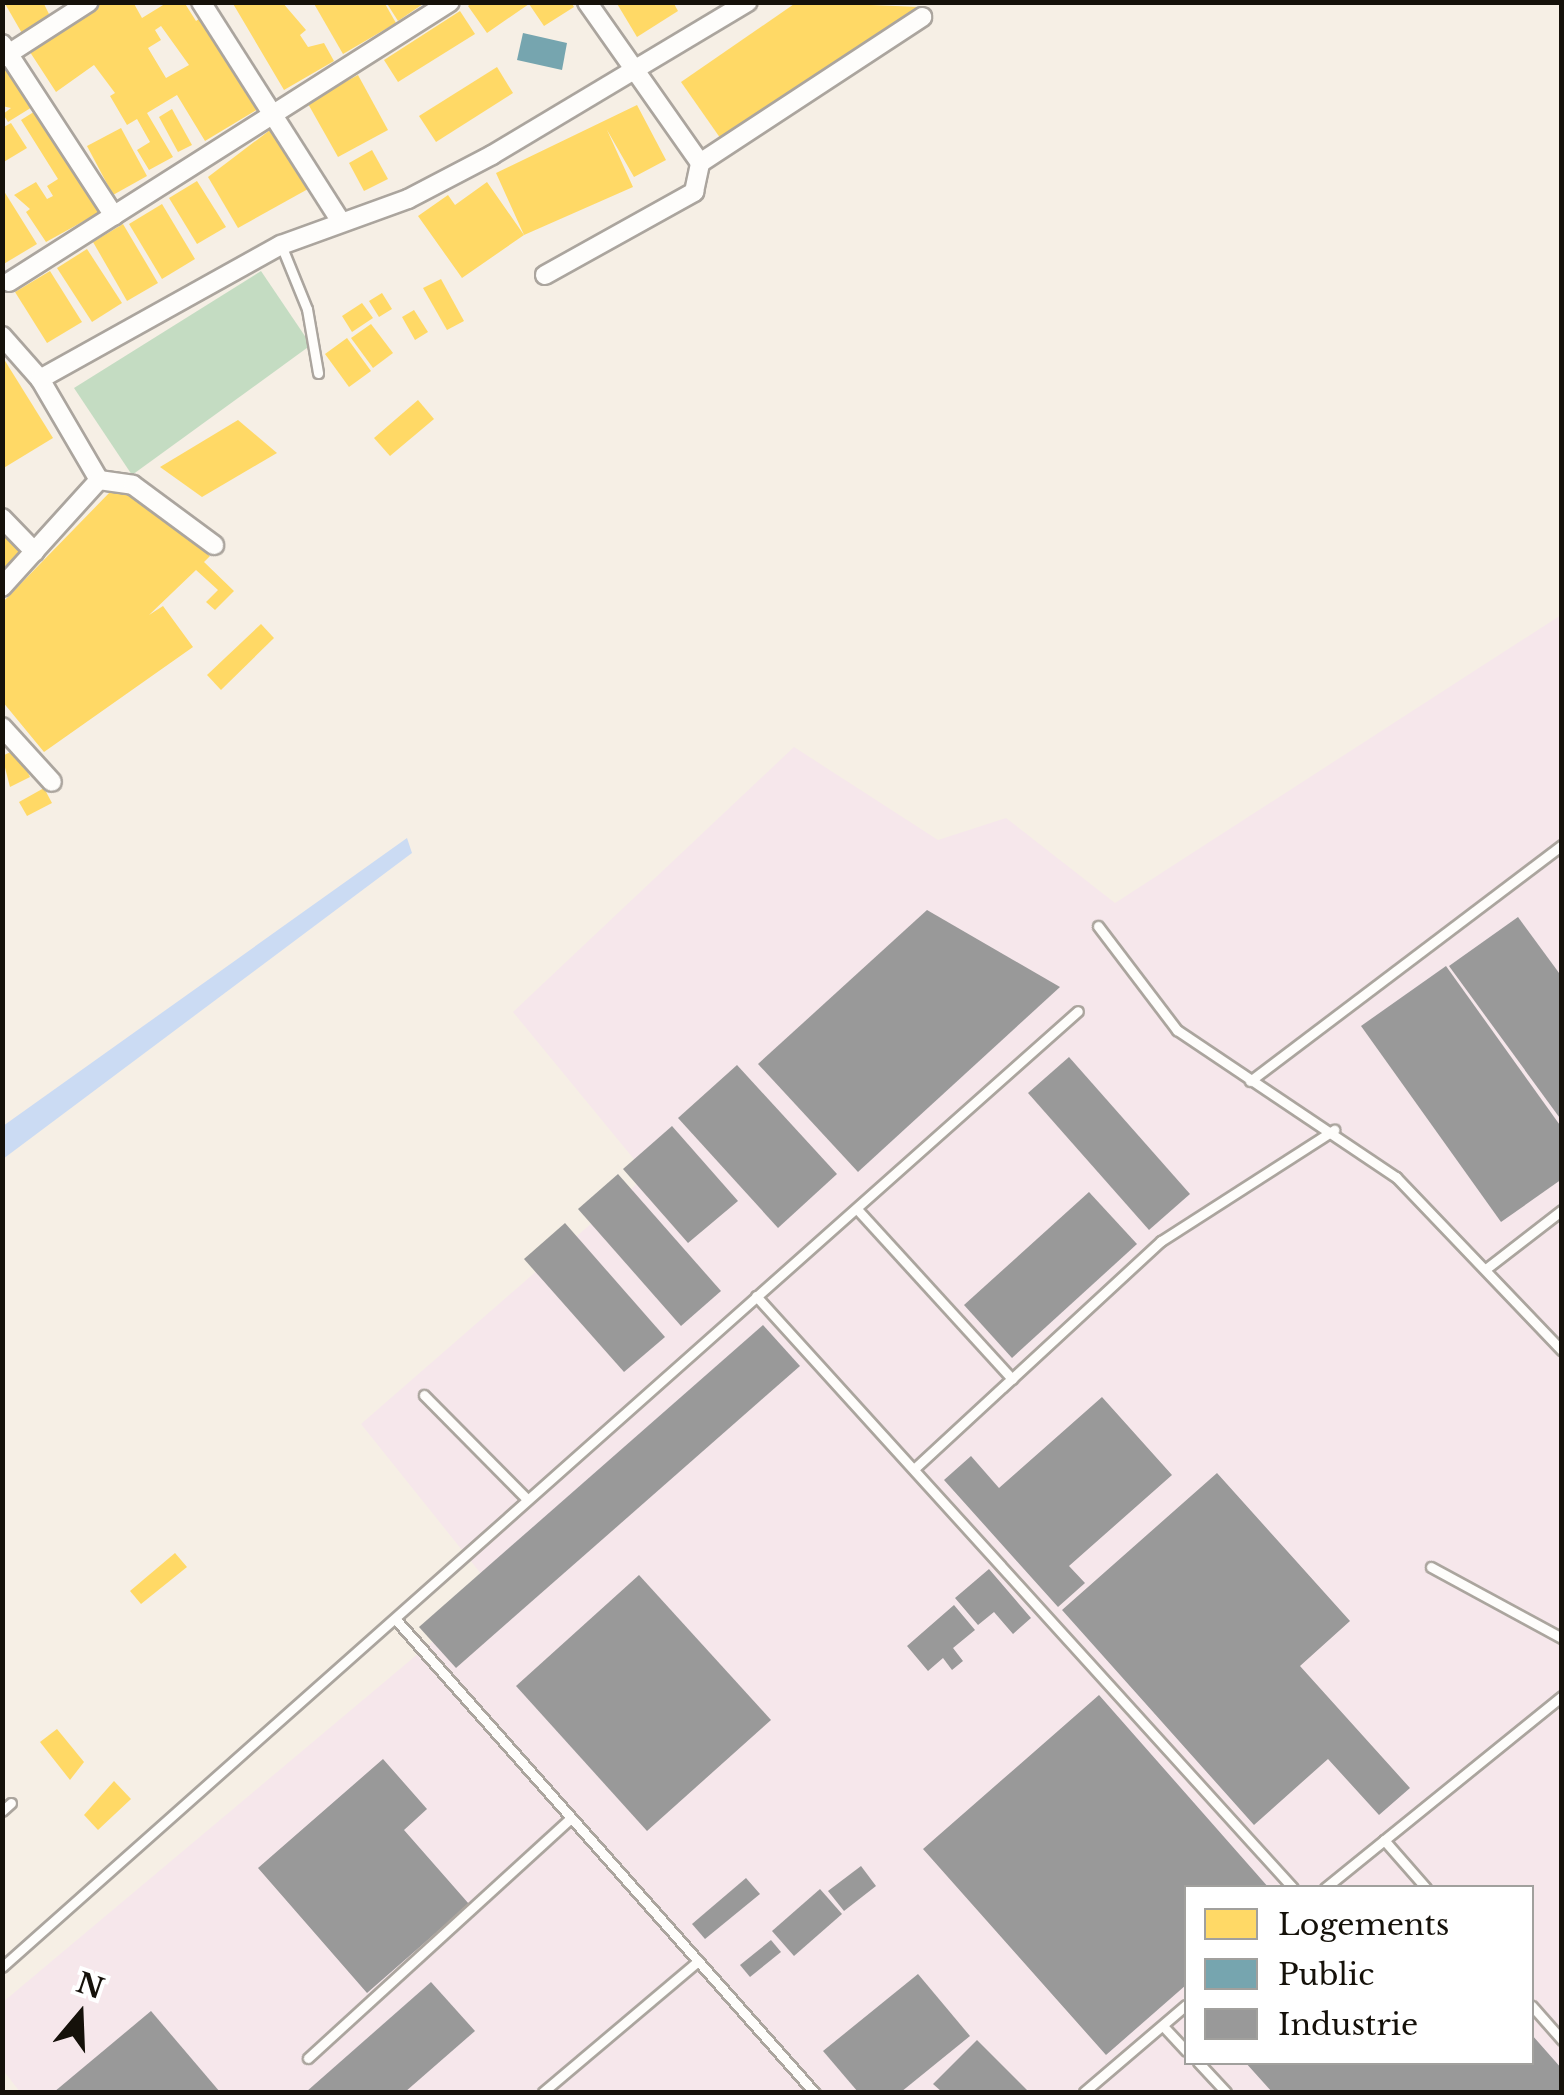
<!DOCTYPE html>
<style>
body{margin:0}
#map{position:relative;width:1564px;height:2095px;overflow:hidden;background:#f6efe5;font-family:"Libre Baskerville",serif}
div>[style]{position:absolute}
.industrial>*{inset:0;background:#f6e7eb}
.green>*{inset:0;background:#c4dcc2}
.water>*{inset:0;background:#cbdbf3}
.homes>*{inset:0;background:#ffd966}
.public>*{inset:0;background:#76a5af}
.industry>*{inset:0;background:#999}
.roads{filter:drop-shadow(2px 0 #aba59e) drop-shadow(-2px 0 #aba59e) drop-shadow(0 2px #aba59e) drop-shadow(0 -2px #aba59e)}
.service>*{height:9px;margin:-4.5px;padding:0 4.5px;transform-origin:4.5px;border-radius:4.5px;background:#fefdfb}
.minor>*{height:18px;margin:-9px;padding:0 9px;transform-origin:9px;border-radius:9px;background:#fefdfb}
span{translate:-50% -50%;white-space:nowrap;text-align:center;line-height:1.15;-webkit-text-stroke:10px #fff;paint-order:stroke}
.frame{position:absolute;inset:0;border:5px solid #15110a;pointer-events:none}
.legend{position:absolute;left:1184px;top:1885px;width:350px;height:180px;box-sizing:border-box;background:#fff;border:2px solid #a1a09d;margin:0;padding:12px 18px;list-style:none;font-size:30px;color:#15110a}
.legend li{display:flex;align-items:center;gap:20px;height:50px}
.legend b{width:50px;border:2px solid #a1a09d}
.north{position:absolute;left:30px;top:1965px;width:100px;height:100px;-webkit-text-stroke:8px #fff;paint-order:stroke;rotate:19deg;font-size:28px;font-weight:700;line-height:40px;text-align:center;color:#15110a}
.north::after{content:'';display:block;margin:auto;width:35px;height:45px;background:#15110a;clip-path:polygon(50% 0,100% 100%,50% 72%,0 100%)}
</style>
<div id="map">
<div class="industrial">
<div style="clip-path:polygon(evenodd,1561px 615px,1561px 2092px,20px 2092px,3px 2070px,3px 2002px,494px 1590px,361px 1424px,647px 1175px,513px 1012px,794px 747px,938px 840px,1006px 818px,1115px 903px,1561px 615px,1186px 1888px,1532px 1888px,1532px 2062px,1186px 2062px,1186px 1888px)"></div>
</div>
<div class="green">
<div style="clip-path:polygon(261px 271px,311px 345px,132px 475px,74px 388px)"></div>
</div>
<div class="water">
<div style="clip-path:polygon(407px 838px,412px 853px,3px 1159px,3px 1126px)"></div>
</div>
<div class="homes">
<div style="clip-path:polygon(4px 2px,43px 2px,49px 14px,23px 35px)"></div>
<div style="clip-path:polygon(evenodd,98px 2px,133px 2px,142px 18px,168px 2px,184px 2px,196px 21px,203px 16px,258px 109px,205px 141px,177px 95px,147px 113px,173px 157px,149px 170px,137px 150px,150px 142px,137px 119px,127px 125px,110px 96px,115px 93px,94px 65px,56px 92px,28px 49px,98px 2px,161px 26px,189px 65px,166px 78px,148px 48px,161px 40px,155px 30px,161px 26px)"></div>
<div style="clip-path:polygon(232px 2px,282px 2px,306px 30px,300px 35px,308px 47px,324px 43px,334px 61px,284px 90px)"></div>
<div style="clip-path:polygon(313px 2px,384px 2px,396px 23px,343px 54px)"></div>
<div style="clip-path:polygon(386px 2px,426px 2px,398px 21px)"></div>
<div style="clip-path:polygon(473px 2px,571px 2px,574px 7px,544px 26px,529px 4px,487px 33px,468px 6px)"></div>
<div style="clip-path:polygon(616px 2px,673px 2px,678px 11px,637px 37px)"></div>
<div style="clip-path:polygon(797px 2px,920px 7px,723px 142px,681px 82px)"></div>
<div style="clip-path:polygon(460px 11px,475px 34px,398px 82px,384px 60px)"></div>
<div style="clip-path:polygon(2px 60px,37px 104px,8px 122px,3px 114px,11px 108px,2px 106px)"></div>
<div style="clip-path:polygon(497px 67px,513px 93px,436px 142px,419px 116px)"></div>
<div style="clip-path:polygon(358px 75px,388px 130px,338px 157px,307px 102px)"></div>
<div style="clip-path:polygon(637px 105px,666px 160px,634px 177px,607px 130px,633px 187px,524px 235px,496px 173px)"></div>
<div style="clip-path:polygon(40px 108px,102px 211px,46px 242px,26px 212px,30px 209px,14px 195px,36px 182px,47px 199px,53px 196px,47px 186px,58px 179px,21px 120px)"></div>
<div style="clip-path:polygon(172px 109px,192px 145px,178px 152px,159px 117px)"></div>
<div style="clip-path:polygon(11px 123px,27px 148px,2px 163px,2px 128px)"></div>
<div style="clip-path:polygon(121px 128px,147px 176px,113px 195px,87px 146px)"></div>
<div style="clip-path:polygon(270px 130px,308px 189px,238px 228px,208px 177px)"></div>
<div style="clip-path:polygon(372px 150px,388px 179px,364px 191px,349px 163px)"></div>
<div style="clip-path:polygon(197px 181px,226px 227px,197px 244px,169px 198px)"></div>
<div style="clip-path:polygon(487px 182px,524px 235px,462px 278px,418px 216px,448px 195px,455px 205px)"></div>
<div style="clip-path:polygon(2px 188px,37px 244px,2px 265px)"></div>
<div style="clip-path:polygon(162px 204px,195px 259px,162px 279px,129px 224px)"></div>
<div style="clip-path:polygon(123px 224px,158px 283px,127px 301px,93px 242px)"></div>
<div style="clip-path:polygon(87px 249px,122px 303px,92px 322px,57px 268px)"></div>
<div style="clip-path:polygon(50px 271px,82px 322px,47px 343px,15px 292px)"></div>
<div style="clip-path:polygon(441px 279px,464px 321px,447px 330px,423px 288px)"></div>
<div style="clip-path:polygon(382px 293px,392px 309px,379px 317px,369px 301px)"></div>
<div style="clip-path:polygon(362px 303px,373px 318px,352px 332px,342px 316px)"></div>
<div style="clip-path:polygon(414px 310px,428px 332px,415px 340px,402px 317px)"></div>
<div style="clip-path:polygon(371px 324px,393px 353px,373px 368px,351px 338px)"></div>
<div style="clip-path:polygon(347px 338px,371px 371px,349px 387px,325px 354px)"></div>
<div style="clip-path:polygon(2px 356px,53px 438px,2px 469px)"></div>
<div style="clip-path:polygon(418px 400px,434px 419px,390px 456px,374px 438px)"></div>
<div style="clip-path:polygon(238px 420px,277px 453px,202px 497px,160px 467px)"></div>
<div style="clip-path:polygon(111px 491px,130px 491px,210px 556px,204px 562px,234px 591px,215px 610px,206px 602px,218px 590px,196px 570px,149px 615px,163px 606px,193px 647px,44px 752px,2px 701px,2px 603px)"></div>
<div style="clip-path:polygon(2px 526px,25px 549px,2px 571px)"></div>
<div style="clip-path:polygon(261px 624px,274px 638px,221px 690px,207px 675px)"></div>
<div style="clip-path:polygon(17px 749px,30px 777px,10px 787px,2px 756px)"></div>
<div style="clip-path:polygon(44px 788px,52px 803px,27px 816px,19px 802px)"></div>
<div style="clip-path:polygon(175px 1553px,187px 1567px,141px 1604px,130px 1591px)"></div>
<div style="clip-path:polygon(57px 1729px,84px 1762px,70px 1780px,40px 1742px)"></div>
<div style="clip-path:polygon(114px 1781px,131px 1799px,98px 1830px,84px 1815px)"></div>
</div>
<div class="public">
<div style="clip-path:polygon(523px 33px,567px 43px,562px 70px,517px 60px)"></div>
</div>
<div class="industry">
<div style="clip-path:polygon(927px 910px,1060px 987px,858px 1172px,758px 1064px)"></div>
<div style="clip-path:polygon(1518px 917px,1562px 977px,1562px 1121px,1449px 966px)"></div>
<div style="clip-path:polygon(1446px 966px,1562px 1128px,1562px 1179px,1501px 1222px,1361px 1026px)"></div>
<div style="clip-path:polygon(1069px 1057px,1190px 1194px,1149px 1230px,1028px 1093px)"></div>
<div style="clip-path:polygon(737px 1065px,837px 1174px,778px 1228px,678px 1118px)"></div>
<div style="clip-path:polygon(672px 1126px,738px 1201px,688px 1243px,623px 1169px)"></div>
<div style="clip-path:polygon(618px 1174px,721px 1291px,681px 1326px,578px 1209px)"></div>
<div style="clip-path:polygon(1089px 1192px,1137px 1244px,1012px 1358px,964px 1305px)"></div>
<div style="clip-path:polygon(565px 1223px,665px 1337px,624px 1372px,524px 1259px)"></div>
<div style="clip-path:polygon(763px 1325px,800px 1366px,456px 1668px,419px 1627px)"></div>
<div style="clip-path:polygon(1102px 1397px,1172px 1475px,1069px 1566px,1085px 1583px,1058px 1607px,944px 1480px,971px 1456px,999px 1488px)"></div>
<div style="clip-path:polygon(1217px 1473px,1350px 1621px,1300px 1666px,1410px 1788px,1379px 1815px,1328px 1759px,1254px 1825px,1062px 1610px)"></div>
<div style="clip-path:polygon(989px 1569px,1031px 1618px,1013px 1634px,994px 1612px,978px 1625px,955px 1598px)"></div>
<div style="clip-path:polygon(639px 1575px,771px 1720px,647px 1831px,516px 1686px)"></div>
<div style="clip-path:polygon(954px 1605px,975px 1630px,953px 1648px,963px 1661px,952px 1670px,943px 1658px,928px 1671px,907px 1646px)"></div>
<div style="clip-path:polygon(1099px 1695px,1269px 1888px,1186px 1888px,1186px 1985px,1106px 2055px,923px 1849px)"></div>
<div style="clip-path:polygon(383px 1759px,427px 1809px,404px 1830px,469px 1904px,367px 1993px,258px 1868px)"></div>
<div style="clip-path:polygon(861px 1866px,876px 1886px,844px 1911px,828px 1891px)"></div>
<div style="clip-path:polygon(746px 1878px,760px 1894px,705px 1939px,692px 1924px)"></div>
<div style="clip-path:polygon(820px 1889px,842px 1914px,794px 1956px,772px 1931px)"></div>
<div style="clip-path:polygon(771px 1940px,781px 1952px,750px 1977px,740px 1965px)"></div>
<div style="clip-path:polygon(918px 1974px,970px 2036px,901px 2092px,858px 2092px,823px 2051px)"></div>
<div style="clip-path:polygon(431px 1982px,475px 2031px,405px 2092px,306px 2092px)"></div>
<div style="clip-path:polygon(151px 2011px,220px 2092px,54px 2092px)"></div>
<div style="clip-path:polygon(1532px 2035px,1562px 2069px,1562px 2092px,1272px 2092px,1245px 2062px,1532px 2062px)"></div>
<div style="clip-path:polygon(977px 2040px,1029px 2092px,942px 2092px,933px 2084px)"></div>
</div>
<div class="roads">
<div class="service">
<div style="left:281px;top:245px;width:69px;rotate:67.9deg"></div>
<div style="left:307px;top:309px;width:65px;rotate:80.2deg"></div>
<div style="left:1098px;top:926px;width:131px;rotate:52.8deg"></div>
<div style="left:1177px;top:1030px;width:264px;rotate:33.9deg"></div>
<div style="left:1396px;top:1177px;width:240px;rotate:46.3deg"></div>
<div style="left:1250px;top:1081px;width:391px;rotate:-37.1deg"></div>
<div style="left:857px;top:1209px;width:230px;rotate:47.6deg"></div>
<div style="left:1487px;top:1268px;width:95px;rotate:-37.7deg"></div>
<div style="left:756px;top:1296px;width:799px;rotate:47.79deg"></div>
<div style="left:424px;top:1395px;width:146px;rotate:45.3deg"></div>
<div style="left:915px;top:1468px;width:335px;rotate:-42.7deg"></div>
<div style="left:1161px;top:1241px;width:206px;rotate:-32.7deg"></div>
<div style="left:1431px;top:1567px;width:149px;rotate:28.5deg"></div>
<div style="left:398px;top:1622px;width:628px;rotate:48.49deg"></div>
<div style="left:2px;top:1811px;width:12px;rotate:-42deg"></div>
<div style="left:1384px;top:1840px;width:64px;rotate:48.8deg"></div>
<div style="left:1325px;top:1888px;width:305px;rotate:-39deg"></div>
<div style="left:2px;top:1967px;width:1439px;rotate:-41.62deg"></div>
<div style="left:1532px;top:2006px;width:45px;rotate:48.6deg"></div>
<div style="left:1163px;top:2026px;width:34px;rotate:47deg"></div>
<div style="left:308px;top:2058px;width:356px;rotate:-42.4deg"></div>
<div style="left:1198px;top:2062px;width:41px;rotate:47deg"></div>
<div style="left:543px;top:2092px;width:203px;rotate:-40.2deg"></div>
<div style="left:1084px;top:2092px;width:134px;rotate:-40.5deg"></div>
</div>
<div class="minor">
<div style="left:201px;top:2px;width:261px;rotate:57.5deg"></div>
<div style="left:587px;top:2px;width:197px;rotate:54.9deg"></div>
<div style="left:700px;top:163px;width:266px;rotate:-33.3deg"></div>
<div style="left:2px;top:44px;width:205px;rotate:56.9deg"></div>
<div style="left:2px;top:58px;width:103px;rotate:-32.8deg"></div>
<div style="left:545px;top:275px;width:171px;rotate:-29.1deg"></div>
<div style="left:694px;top:192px;width:30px;rotate:-78deg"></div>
<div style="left:9px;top:282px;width:522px;rotate:-32.41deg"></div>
<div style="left:2px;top:336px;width:57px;rotate:48.5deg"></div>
<div style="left:40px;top:379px;width:117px;rotate:59.7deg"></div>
<div style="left:40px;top:379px;width:276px;rotate:-29.1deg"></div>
<div style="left:281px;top:245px;width:135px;rotate:-19.9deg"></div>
<div style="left:408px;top:199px;width:95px;rotate:-27.6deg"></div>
<div style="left:492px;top:155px;width:298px;rotate:-30.9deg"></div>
<div style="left:2px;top:518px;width:47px;rotate:45.9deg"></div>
<div style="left:2px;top:587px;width:144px;rotate:-47.8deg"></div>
<div style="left:99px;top:480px;width:34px;rotate:8deg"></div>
<div style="left:133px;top:485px;width:101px;rotate:36.5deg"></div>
<div style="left:2px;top:727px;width:74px;rotate:47.7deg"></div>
</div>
</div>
<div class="frame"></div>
<ul class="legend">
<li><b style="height:28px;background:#ffd966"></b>Logements</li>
<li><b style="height:28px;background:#76a5af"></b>Public</li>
<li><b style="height:28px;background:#999"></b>Industrie</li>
</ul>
<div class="north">N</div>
</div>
